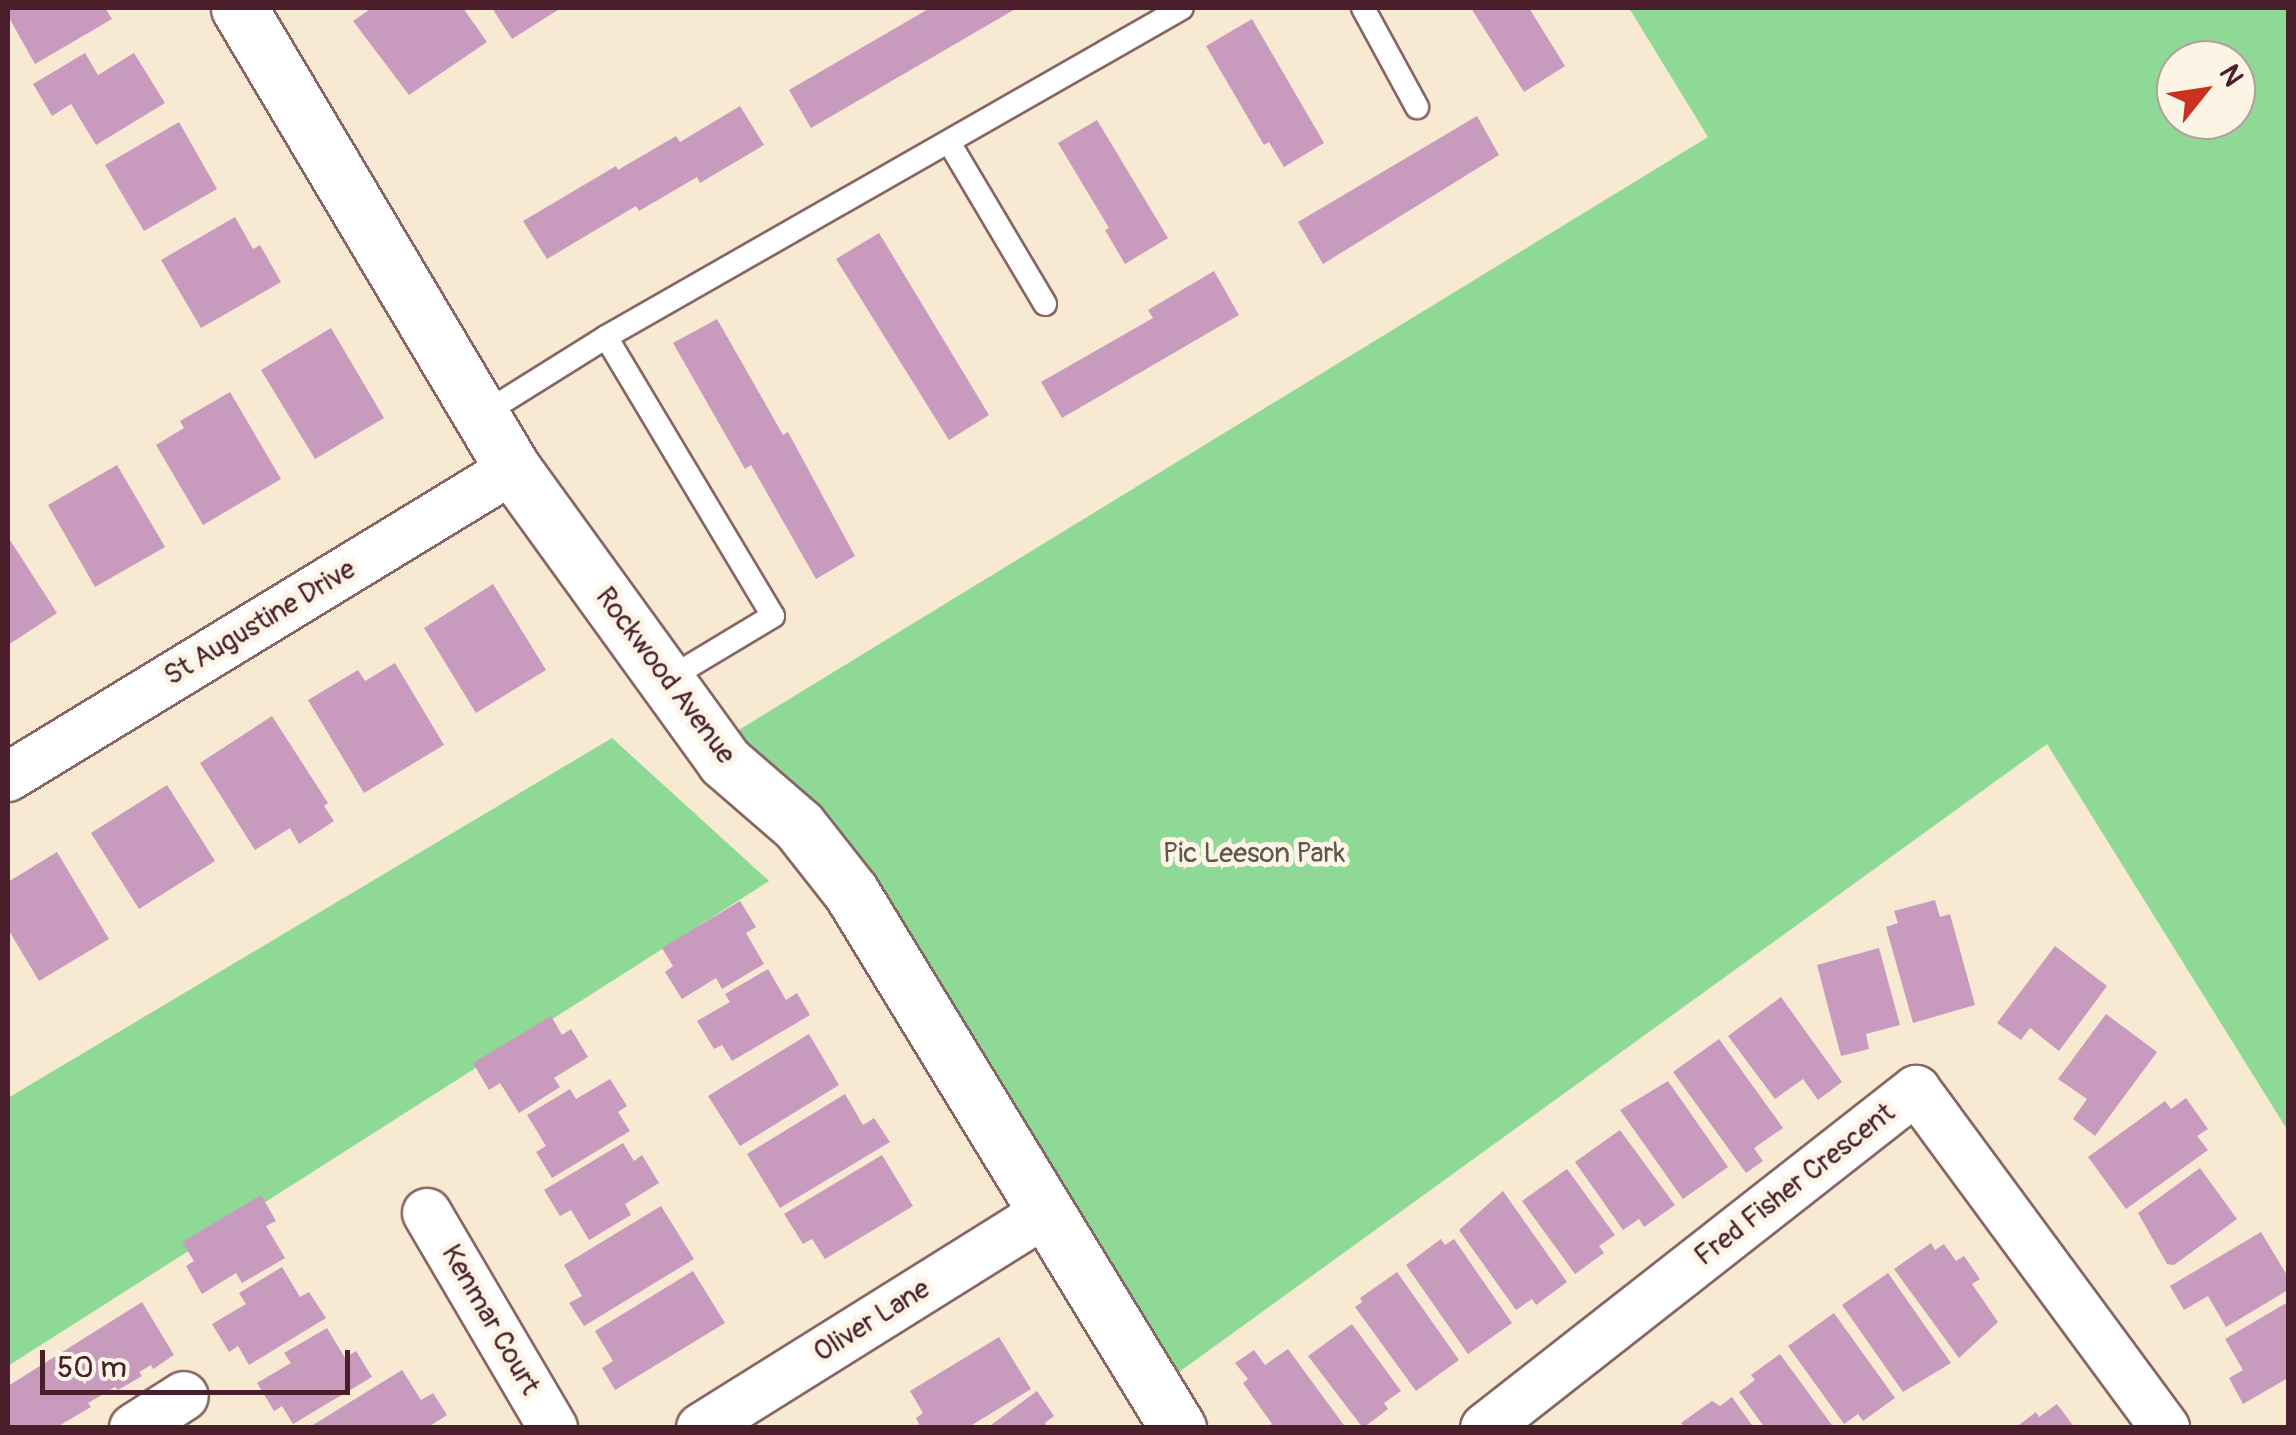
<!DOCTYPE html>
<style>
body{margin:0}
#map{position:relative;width:2296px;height:1435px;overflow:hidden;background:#f7e9d2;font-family:Pangolin,sans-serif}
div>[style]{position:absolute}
.green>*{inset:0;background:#8ed996}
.building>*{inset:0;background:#c89bbe}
.roads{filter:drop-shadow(2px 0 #876665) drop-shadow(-2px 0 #876665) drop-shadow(0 2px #876665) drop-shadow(0 -2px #876665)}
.service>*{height:22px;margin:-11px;padding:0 11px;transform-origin:11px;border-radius:11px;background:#fff}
.minor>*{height:48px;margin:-24px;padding:0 24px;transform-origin:24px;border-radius:24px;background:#fff}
.tertiary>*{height:55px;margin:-27.5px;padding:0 27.5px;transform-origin:27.5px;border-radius:27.5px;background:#fff}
span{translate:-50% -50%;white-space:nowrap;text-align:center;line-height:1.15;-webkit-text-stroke:10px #fcf5e5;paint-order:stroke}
.street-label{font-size:28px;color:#4a1f2b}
.park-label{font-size:28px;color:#5e574b}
.frame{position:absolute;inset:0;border:10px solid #4a1f2b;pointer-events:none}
.north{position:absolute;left:2156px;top:40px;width:100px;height:100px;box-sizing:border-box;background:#fcf5e5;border:2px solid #b59f9b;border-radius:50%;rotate:60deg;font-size:28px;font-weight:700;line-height:40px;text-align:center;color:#4a1f2b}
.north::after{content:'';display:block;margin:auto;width:35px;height:45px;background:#c8321e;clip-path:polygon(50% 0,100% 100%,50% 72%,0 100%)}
.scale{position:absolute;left:40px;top:1350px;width:310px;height:45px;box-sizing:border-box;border:5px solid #4a1f2b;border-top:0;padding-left:12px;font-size:30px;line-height:35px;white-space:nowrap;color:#4a1f2b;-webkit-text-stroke:8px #fcf5e5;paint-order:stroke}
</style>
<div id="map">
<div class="green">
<div style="clip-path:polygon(evenodd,1629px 8px,2288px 8px,2288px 1131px,2047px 744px,1150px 1393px,729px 736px,1708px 137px,1629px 8px,2176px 60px,2236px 60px,2236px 120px,2176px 120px,2176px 60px)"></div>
<div style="clip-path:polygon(612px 738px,769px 881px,8px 1366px,8px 1098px)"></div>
</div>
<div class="building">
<div style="clip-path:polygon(8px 8px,105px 8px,112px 19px,35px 64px,8px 16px)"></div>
<div style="clip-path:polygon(372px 8px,463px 8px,487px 42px,409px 95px,353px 21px)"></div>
<div style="clip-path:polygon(492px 8px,561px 8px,512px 39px)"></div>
<div style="clip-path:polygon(930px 8px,1017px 8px,811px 128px,789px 90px)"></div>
<div style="clip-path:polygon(1471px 8px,1529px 8px,1565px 66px,1524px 92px)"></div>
<div style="clip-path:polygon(1252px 19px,1324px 143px,1284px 167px,1269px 142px,1264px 145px,1206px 46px)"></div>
<div style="clip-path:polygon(85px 53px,98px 75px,134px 53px,165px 103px,96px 145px,71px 104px,52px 116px,33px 84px)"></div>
<div style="clip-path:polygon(740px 106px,764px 145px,700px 183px,697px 177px,639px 211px,636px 206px,547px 259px,523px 221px,616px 166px,618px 170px,676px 136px,680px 142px)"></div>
<div style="clip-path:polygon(1477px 116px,1499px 155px,1323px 264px,1298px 222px)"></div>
<div style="clip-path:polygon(1097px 120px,1168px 238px,1125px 264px,1105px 230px,1109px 228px,1058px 143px)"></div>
<div style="clip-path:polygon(179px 122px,217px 189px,144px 231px,105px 165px)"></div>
<div style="clip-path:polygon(235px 217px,253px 249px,260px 245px,281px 282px,201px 328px,161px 260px)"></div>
<div style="clip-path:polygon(879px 233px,989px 415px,949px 440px,836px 259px)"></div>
<div style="clip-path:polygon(1214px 271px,1239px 315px,1062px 418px,1041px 382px,1153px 318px,1148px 310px)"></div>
<div style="clip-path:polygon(717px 319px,783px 435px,788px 432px,855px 556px,816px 579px,751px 465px,745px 469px,673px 343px)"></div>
<div style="clip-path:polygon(331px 328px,384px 418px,315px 459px,261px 370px)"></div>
<div style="clip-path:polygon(230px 392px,281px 479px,203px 525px,156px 445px,184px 428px,180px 421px)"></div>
<div style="clip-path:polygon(117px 465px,165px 547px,95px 587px,48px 505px)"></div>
<div style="clip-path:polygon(8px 537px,57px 613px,8px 645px)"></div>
<div style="clip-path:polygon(493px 584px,546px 670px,476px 713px,424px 628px)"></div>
<div style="clip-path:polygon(395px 663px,444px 745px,364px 793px,308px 700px,358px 670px,365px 681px)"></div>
<div style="clip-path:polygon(272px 716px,328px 803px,324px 806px,334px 821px,299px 844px,290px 828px,255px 850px,200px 763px)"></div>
<div style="clip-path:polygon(167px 785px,215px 861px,139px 909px,91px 833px)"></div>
<div style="clip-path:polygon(57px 852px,109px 939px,39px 981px,8px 929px,8px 882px)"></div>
<div style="clip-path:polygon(1935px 900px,1940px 917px,1950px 914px,1975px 1005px,1913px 1023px,1886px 927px,1898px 923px,1894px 911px)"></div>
<div style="clip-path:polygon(740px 901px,756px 927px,746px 933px,764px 964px,722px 989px,716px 978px,682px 999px,665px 972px,673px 966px,662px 948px)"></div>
<div style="clip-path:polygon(2055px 946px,2107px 986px,2059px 1051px,2030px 1028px,2021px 1040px,1997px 1023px)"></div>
<div style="clip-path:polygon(1879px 948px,1900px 1025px,1866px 1034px,1869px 1049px,1841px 1056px,1817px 965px)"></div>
<div style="clip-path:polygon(768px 969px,786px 1000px,797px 993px,810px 1015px,732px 1061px,722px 1045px,714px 1049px,697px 1021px,730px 1002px,725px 994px)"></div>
<div style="clip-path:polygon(1781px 997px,1842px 1082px,1818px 1100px,1803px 1079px,1775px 1099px,1728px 1036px)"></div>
<div style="clip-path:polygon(2106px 1014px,2157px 1052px,2095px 1136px,2073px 1119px,2087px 1099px,2058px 1079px)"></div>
<div style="clip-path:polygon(551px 1016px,562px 1035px,571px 1029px,588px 1057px,554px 1078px,560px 1087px,519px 1113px,500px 1083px,489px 1090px,473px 1063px)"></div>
<div style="clip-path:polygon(809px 1034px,839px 1085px,740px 1146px,708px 1096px)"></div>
<div style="clip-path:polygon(1719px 1039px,1783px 1128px,1754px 1148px,1763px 1161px,1746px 1173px,1673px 1072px)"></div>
<div style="clip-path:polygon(610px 1079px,627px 1106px,618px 1112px,630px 1131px,552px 1178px,536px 1152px,546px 1146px,527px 1115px,570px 1089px,576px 1099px)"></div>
<div style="clip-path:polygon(1668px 1081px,1728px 1167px,1683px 1199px,1620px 1110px)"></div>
<div style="clip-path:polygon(845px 1094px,863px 1125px,874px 1118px,890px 1142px,780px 1208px,747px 1154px)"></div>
<div style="clip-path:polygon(2186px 1098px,2208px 1129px,2197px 1136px,2208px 1150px,2126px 1209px,2088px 1157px,2165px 1101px,2171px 1109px)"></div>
<div style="clip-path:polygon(1620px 1130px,1675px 1205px,1644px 1227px,1639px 1219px,1623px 1230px,1575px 1162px)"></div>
<div style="clip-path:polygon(623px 1143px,634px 1161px,642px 1155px,659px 1183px,625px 1204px,631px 1215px,589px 1240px,571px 1210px,560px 1216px,544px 1190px)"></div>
<div style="clip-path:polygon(882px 1155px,913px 1206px,825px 1259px,812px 1239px,803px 1244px,784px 1214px)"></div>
<div style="clip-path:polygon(2200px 1168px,2237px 1219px,2174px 1265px,2167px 1264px,2138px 1213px)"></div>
<div style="clip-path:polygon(1567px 1169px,1615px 1235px,1599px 1246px,1604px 1253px,1575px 1274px,1522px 1201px)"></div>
<div style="clip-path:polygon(1503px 1191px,1567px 1282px,1536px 1305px,1532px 1299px,1516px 1310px,1459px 1230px)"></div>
<div style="clip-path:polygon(261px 1195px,276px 1221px,266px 1226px,285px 1258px,242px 1283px,236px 1273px,202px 1294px,186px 1266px,194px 1261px,182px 1242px)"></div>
<div style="clip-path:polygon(661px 1206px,694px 1259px,584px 1326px,569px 1303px,582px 1296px,564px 1265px)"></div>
<div style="clip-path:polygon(2261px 1232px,2288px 1277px,2288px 1290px,2226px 1327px,2208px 1296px,2184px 1310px,2170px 1286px)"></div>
<div style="clip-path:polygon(1441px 1239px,1445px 1245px,1454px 1239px,1512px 1323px,1468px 1354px,1406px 1265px)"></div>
<div style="clip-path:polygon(1931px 1243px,1935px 1250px,1944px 1244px,1956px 1261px,1964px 1256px,1980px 1279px,1972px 1284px,1998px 1322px,1959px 1358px,1894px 1269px)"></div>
<div style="clip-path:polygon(282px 1267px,300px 1297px,309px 1292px,326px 1318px,249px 1365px,238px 1346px,229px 1352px,212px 1324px,246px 1304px,239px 1293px)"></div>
<div style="clip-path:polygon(693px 1271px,725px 1323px,615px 1390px,602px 1368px,613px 1361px,595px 1331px)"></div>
<div style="clip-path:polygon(1397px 1272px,1459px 1360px,1416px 1391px,1355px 1307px,1362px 1302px,1360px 1298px)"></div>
<div style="clip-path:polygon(1888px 1273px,1951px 1363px,1903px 1392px,1842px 1305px)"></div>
<div style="clip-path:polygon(142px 1302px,174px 1355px,153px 1369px,151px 1365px,139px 1372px,142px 1376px,118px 1390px,115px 1387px,88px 1403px,91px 1407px,55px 1428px,8px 1428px,8px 1386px)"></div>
<div style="clip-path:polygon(2288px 1302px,2288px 1378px,2243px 1404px,2229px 1378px,2243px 1370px,2225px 1339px)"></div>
<div style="clip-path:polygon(1834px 1313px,1895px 1398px,1863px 1421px,1858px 1414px,1844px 1424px,1788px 1346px)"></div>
<div style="clip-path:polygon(1352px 1324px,1401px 1391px,1384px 1403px,1388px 1409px,1363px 1428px,1308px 1356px)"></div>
<div style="clip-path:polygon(327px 1328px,345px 1358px,356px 1351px,372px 1377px,293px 1424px,282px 1406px,274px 1411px,257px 1383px,291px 1363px,284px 1353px)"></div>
<div style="clip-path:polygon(999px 1337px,1031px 1389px,967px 1428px,921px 1428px,916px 1418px,923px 1413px,910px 1391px)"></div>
<div style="clip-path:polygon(1288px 1349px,1346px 1428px,1267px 1428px,1272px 1424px,1243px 1383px,1248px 1379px,1235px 1363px,1254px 1350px,1265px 1365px)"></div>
<div style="clip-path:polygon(1780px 1354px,1834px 1428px,1765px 1428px,1739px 1392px,1755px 1380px,1751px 1375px)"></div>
<div style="clip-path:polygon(402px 1370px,421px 1400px,433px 1393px,447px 1415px,427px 1428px,308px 1428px)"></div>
<div style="clip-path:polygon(1037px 1391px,1054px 1416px,1045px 1423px,1048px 1428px,987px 1428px)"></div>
<div style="clip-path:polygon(1732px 1397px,1754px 1428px,1685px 1428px,1681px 1423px,1712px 1401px,1720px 1406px)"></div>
<div style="clip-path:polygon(2057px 1404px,2075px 1428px,2015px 1428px,2036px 1412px,2039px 1417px)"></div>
</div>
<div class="roads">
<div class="service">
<div style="left:1363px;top:8px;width:113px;rotate:61.4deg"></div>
<div style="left:950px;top:144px;width:186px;rotate:59.3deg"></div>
<div style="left:606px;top:337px;width:663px;rotate:-29.73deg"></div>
<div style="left:483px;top:414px;width:145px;rotate:-32deg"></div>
<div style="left:606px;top:337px;width:325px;rotate:59.1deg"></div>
<div style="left:773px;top:616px;width:126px;rotate:149deg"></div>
</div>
<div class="minor">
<div style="left:8px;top:777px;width:592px;rotate:-31.38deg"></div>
<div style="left:427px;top:1213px;width:249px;rotate:59.6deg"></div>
<div style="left:134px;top:1428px;width:59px;rotate:-32.6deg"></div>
<div style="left:701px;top:1428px;width:403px;rotate:-32deg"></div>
<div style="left:1485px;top:1428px;width:548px;rotate:-38.1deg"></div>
<div style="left:1916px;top:1090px;width:420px;rotate:53.6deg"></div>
</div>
<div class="tertiary">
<div style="left:239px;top:8px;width:536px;rotate:59.27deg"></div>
<div style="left:513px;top:469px;width:360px;rotate:54.1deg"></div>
<div style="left:724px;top:761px;width:99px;rotate:40.9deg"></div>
<div style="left:799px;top:826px;width:84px;rotate:51.8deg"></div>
<div style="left:851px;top:892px;width:628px;rotate:58.61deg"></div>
</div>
</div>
<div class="street-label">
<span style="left:260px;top:623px;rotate:-31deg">St Augustine Drive</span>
<span style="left:665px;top:676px;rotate:53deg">Rockwood Avenue</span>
<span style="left:1795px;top:1185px;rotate:-38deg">Fred Fisher Crescent</span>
<span style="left:490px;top:1320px;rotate:60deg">Kenmar Court</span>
<span style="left:872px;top:1321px;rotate:-32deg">Oliver Lane</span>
</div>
<div class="park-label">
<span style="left:1254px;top:854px">Pic Leeson Park</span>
</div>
<div class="frame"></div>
<div class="north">N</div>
<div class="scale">50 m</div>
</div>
